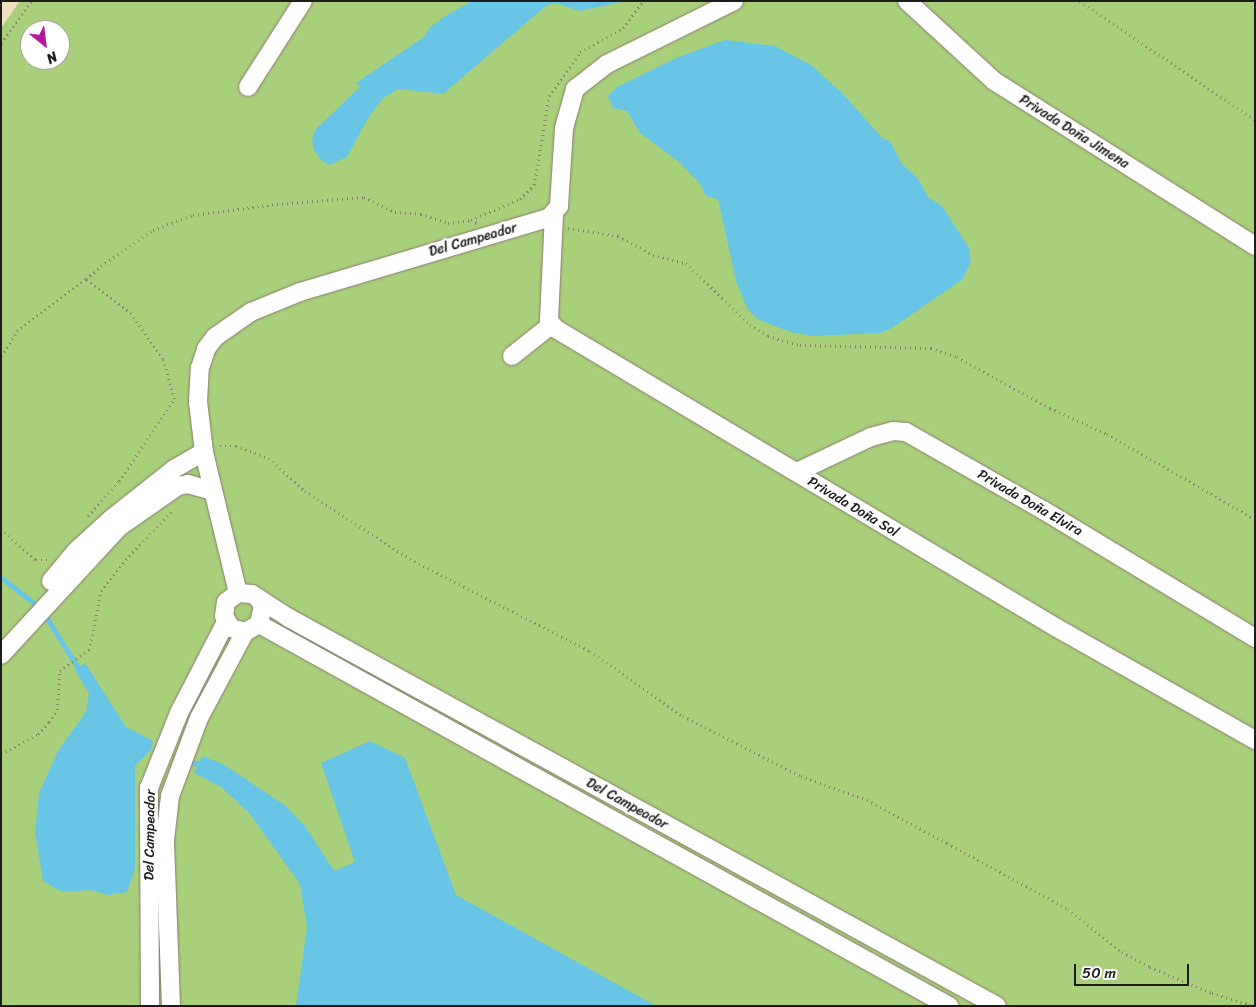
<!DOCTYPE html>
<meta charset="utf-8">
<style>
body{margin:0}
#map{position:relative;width:1256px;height:1007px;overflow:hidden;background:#f1debf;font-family:Sriracha,sans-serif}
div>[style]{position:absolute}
.green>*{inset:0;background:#a8cf7a}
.water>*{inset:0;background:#68c5e6}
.stream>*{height:4.5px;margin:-2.25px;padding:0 2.25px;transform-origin:2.25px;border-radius:2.25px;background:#68c5e6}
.path>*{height:2.5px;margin-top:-1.25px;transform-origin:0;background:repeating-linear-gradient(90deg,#867d6e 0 1px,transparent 0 5px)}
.roads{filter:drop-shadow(0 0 1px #867d6e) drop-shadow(0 0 1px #867d6e)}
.minor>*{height:18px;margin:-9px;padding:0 9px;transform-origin:9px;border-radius:9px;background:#fff}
span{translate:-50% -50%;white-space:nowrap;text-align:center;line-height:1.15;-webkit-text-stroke:5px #fff;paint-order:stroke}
.street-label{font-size:14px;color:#1c1c1c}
.frame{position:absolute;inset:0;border:2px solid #1c1c1c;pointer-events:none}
.north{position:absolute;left:20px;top:20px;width:50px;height:50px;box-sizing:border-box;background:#fff;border:1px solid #a4a4a4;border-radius:50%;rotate:151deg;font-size:14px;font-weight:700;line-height:20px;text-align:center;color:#1c1c1c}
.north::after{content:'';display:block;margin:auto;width:18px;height:22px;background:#b5179e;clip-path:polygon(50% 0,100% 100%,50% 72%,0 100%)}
.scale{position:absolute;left:1074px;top:964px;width:115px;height:22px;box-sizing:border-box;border:2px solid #1c1c1c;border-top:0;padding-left:6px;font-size:15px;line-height:18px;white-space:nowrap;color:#1c1c1c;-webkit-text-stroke:4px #fff;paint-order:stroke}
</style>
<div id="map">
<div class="green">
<div style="clip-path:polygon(evenodd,20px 1px,1255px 1px,1255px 1006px,1px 1006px,1px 28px,20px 1px,30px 30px,60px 30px,60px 60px,30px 60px,30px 30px)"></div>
</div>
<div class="water">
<div style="clip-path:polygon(472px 1px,625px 1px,580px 11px,555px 3px,546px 6px,443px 94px,399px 89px,384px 97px,368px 118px,347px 157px,329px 165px,321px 160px,314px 150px,312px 140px,315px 130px,360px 87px,356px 83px,424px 37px,430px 27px,447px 15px)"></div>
<div style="clip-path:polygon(725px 40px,775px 46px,811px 65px,844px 95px,883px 139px,890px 141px,901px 163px,918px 179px,929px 198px,942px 206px,969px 248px,971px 261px,963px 279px,892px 328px,880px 333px,813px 336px,791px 332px,757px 319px,747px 308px,736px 281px,718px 199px,706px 196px,700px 184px,679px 162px,640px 133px,627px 111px,613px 108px,608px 96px,617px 87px,676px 58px)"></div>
<div style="clip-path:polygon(85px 663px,126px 727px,153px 741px,151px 750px,135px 766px,135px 869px,127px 892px,108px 895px,91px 890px,62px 892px,43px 881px,35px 832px,39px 793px,58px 751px,86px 712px,89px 693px,75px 670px)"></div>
<div style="clip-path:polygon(370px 741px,405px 758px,456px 895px,656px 1006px,296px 1006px,307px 927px,300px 884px,249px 813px,221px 787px,194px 773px,202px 756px,223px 764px,286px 806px,305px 826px,334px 871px,355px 862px,321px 763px)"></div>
</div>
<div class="stream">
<div style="left:1px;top:577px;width:48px;rotate:38.3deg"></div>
<div style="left:44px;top:613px;width:70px;rotate:57.9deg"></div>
<div style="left:188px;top:761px;width:16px;rotate:18deg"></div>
</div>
<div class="path">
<div style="left:1080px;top:1px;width:212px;rotate:34.2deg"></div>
<div style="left:1px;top:43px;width:52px;rotate:-54.5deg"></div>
<div style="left:471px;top:220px;width:53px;rotate:-23.2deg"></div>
<div style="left:520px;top:199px;width:20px;rotate:-45deg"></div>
<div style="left:534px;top:185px;width:90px;rotate:-80.4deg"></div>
<div style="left:549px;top:96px;width:54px;rotate:-54.8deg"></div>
<div style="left:580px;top:52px;width:49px;rotate:-29.2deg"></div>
<div style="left:623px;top:28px;width:34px;rotate:-53deg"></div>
<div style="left:568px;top:228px;width:51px;rotate:9.1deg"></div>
<div style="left:618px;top:236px;width:40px;rotate:28deg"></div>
<div style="left:653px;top:255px;width:34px;rotate:14deg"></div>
<div style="left:686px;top:263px;width:89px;rotate:44.1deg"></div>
<div style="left:750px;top:325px;width:21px;rotate:31deg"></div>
<div style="left:768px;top:336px;width:33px;rotate:16deg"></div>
<div style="left:800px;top:345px;width:131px;rotate:1.3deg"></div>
<div style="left:931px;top:348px;width:28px;rotate:19deg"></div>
<div style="left:957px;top:357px;width:106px;rotate:28.7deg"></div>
<div style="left:1050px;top:408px;width:63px;rotate:24.5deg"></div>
<div style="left:1107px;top:434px;width:171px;rotate:29.9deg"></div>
<div style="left:1px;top:356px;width:30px;rotate:-57deg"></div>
<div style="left:17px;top:331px;width:86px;rotate:-37deg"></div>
<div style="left:220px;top:446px;width:16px"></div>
<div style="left:236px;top:446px;width:35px;rotate:20deg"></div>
<div style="left:269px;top:458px;width:49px;rotate:42.5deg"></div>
<div style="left:305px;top:491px;width:125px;rotate:32.9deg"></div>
<div style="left:410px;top:559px;width:202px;rotate:27.1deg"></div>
<div style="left:590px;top:651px;width:113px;rotate:35deg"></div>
<div style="left:683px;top:716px;width:132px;rotate:27deg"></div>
<div style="left:801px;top:776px;width:70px;rotate:20deg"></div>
<div style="left:867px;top:800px;width:91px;rotate:28.3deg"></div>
<div style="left:947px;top:843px;width:138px;rotate:28.6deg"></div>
<div style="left:1068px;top:909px;width:69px;rotate:38.5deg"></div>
<div style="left:1122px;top:952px;width:32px;rotate:28deg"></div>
<div style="left:1150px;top:967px;width:67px;rotate:22.8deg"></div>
<div style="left:1212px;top:993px;width:43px;rotate:17.6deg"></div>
<div style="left:88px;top:516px;width:47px;rotate:-48.5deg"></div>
<div style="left:119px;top:481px;width:99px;rotate:-56.1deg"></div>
<div style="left:174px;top:399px;width:41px;rotate:-105.4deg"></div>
<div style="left:163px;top:359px;width:55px;rotate:-125.4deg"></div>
<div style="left:131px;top:314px;width:57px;rotate:-142.1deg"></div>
<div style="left:86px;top:279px;width:20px;rotate:-41deg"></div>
<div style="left:101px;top:266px;width:63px;rotate:-34.7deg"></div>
<div style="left:153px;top:230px;width:43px;rotate:-20.6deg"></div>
<div style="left:193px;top:215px;width:85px;rotate:-7.5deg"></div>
<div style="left:277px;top:204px;width:87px;rotate:-4.6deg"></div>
<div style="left:364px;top:197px;width:34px;rotate:26deg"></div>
<div style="left:395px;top:212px;width:26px;rotate:4deg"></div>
<div style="left:421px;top:214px;width:28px;rotate:18deg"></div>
<div style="left:448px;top:223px;width:23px;rotate:-7deg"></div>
<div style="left:471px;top:220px;width:7px;rotate:27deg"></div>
<div style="left:1px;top:529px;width:47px;rotate:41.5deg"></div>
<div style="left:36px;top:560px;width:11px"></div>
<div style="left:1px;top:754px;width:42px;rotate:-28.4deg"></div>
<div style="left:38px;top:734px;width:16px;rotate:-47deg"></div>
<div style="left:49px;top:722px;width:14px;rotate:-56deg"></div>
<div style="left:57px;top:710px;width:39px;rotate:-86deg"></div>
<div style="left:60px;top:671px;width:36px;rotate:-36deg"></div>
<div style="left:89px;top:650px;width:60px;rotate:-78.5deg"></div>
<div style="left:101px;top:591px;width:45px;rotate:-51.3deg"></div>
<div style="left:129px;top:556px;width:61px;rotate:-46.3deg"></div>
</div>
<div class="roads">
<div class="minor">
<div style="left:907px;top:1px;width:118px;rotate:42.6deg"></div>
<div style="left:994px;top:81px;width:309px;rotate:32.3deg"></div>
<div style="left:248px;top:87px;width:102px;rotate:-57.4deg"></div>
<div style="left:554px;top:214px;width:107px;rotate:92.7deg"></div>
<div style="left:549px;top:321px;width:11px;rotate:49deg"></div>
<div style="left:556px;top:329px;width:583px;rotate:30.83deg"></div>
<div style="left:1057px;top:628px;width:227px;rotate:29.5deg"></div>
<div style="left:512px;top:356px;width:50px;rotate:-38.5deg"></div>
<div style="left:797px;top:472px;width:82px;rotate:-25.3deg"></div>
<div style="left:871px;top:437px;width:23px;rotate:-15deg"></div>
<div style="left:893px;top:431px;width:13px;rotate:4deg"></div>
<div style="left:906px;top:432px;width:158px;rotate:29.7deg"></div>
<div style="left:1043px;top:510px;width:248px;rotate:31.1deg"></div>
<div style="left:51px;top:581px;width:39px;rotate:-50deg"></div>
<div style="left:76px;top:551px;width:47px;rotate:-42.4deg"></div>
<div style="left:111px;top:519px;width:80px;rotate:-38.4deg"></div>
<div style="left:174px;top:469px;width:34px;rotate:-30deg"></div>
<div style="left:238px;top:593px;width:145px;rotate:-103.6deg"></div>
<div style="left:204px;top:452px;width:50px;rotate:-96.8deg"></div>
<div style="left:198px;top:402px;width:34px;rotate:-87deg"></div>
<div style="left:200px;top:368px;width:20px;rotate:-72deg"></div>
<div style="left:206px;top:349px;width:15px;rotate:-53deg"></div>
<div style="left:215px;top:337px;width:44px;rotate:-34.8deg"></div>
<div style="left:251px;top:312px;width:53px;rotate:-22.2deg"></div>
<div style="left:300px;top:292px;width:260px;rotate:-16.6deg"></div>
<div style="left:549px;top:218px;width:16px;rotate:-50deg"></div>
<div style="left:559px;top:206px;width:78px;rotate:-86.3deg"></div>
<div style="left:564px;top:128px;width:41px;rotate:-74.2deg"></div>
<div style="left:575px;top:89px;width:41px;rotate:-38deg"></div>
<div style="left:607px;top:64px;width:142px;rotate:-26.4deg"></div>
<div style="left:258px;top:598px;width:9px;rotate:58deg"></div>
<div style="left:263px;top:606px;width:18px;rotate:103deg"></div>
<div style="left:259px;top:624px;width:16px;rotate:150deg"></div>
<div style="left:245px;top:632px;width:15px;rotate:-164deg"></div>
<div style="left:231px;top:628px;width:14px;rotate:-120deg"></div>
<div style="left:224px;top:616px;width:14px;rotate:-82deg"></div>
<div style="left:226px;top:602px;width:15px;rotate:-37deg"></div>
<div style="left:238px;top:593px;width:14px;rotate:4deg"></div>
<div style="left:252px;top:594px;width:44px;rotate:33deg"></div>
<div style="left:289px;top:618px;width:807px;rotate:28.72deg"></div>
<div style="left:259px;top:624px;width:789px;rotate:28.97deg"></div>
<div style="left:1px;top:655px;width:174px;rotate:-47.3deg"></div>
<div style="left:119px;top:527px;width:72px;rotate:-34.8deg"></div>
<div style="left:178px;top:486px;width:10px;rotate:-11deg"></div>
<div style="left:188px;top:484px;width:26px;rotate:16deg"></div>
<div style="left:150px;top:1006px;width:218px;rotate:-90.3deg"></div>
<div style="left:149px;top:788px;width:81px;rotate:-68.2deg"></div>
<div style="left:179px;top:713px;width:102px;rotate:-62.7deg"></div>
<div style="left:171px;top:1006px;width:166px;rotate:-92.1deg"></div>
<div style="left:165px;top:840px;width:44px;rotate:-83.5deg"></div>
<div style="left:170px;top:796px;width:83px;rotate:-69.6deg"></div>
<div style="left:199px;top:718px;width:98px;rotate:-61.9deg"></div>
</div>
</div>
<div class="street-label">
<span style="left:1074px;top:132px;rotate:32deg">Privada Doña Jimena</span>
<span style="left:473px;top:240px;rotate:-16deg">Del Campeador</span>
<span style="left:1030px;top:503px;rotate:30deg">Privada Doña Elvira</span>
<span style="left:853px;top:507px;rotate:31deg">Privada Doña Sol</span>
<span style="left:627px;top:804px;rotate:29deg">Del Campeador</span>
<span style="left:150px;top:835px;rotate:-89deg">Del Campeador</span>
</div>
<div class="frame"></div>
<div class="north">N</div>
<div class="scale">50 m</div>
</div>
